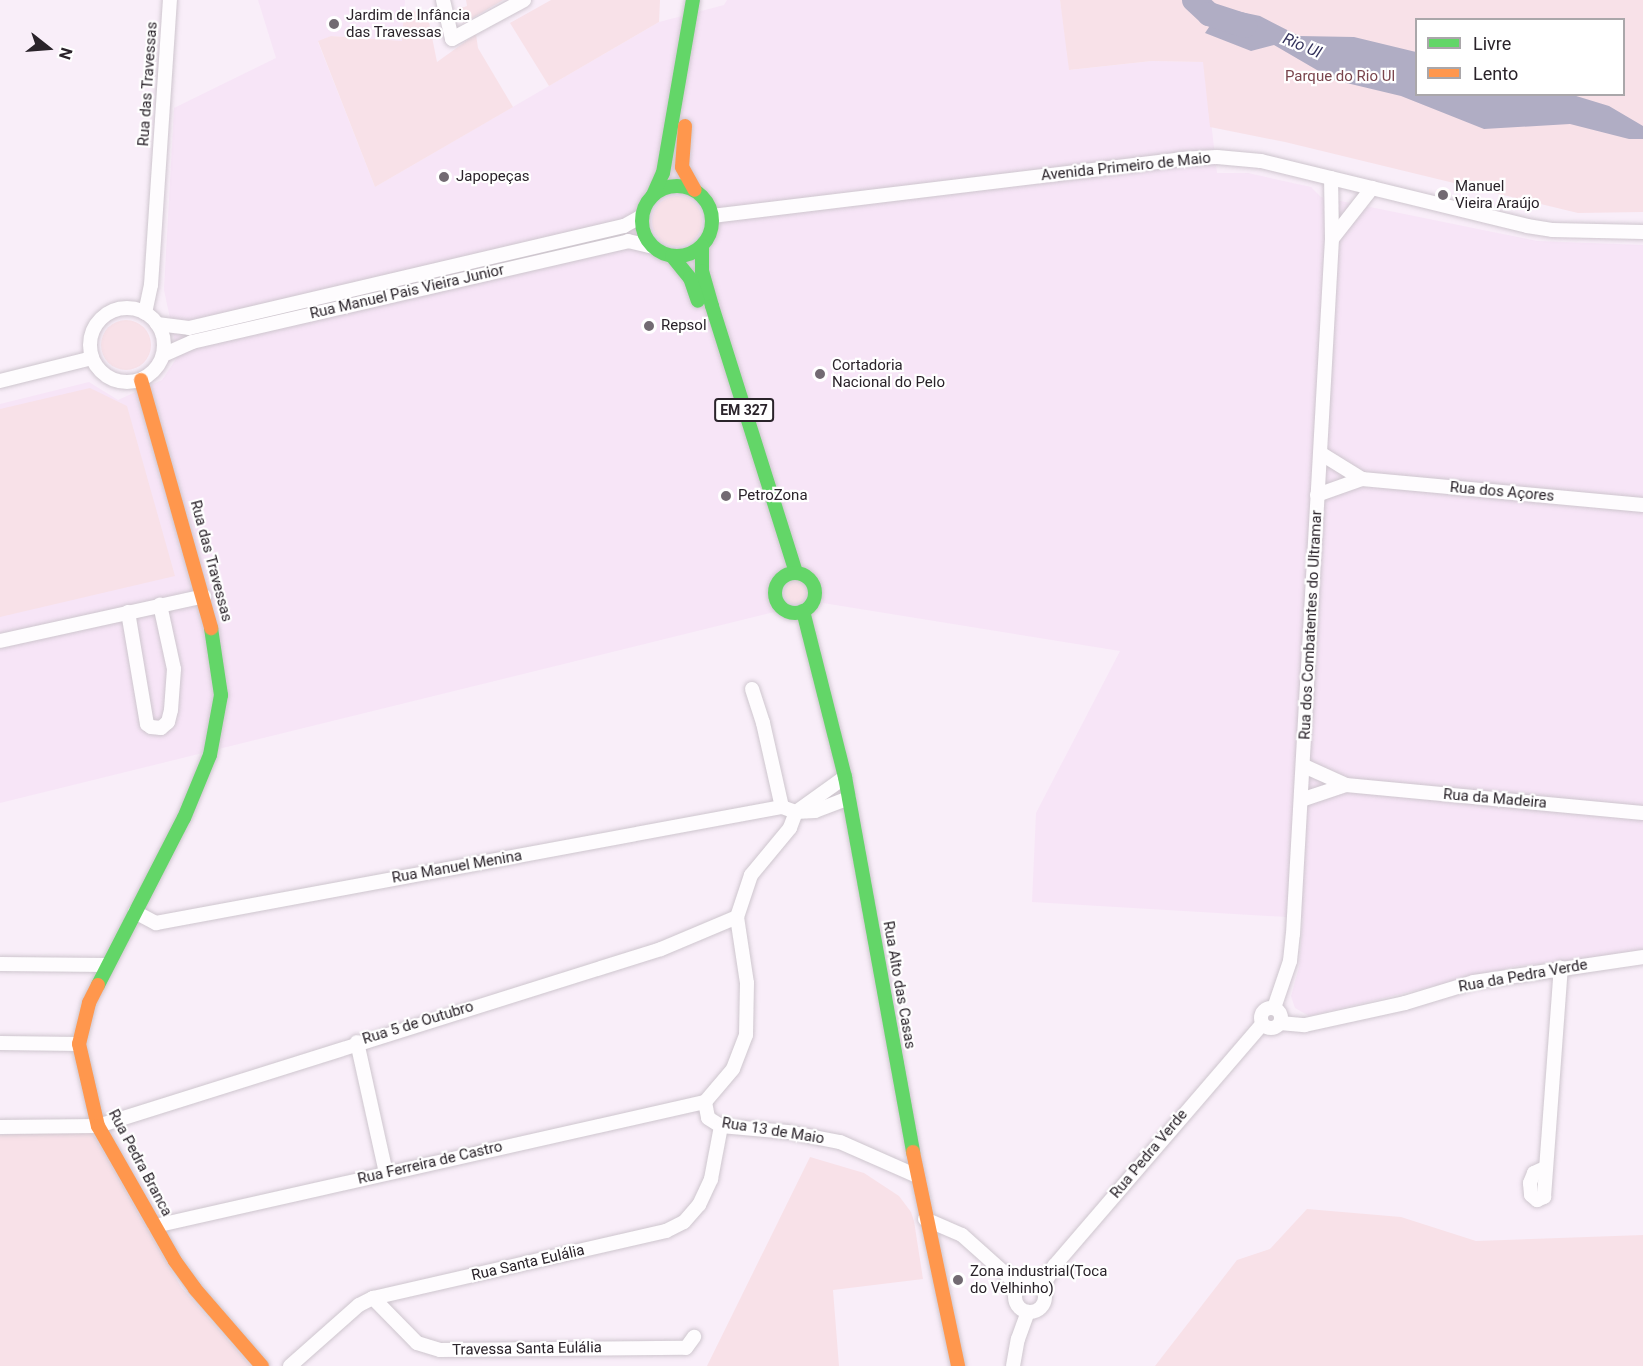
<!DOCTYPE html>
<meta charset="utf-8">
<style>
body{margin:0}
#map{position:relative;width:1643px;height:1366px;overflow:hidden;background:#f9eef9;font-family:Roboto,sans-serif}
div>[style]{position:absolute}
.built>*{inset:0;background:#f7e5f7}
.green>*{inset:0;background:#f8e1e8}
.round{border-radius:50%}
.water>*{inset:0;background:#b0adc4}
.river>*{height:24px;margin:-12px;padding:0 12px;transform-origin:12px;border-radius:12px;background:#b0adc4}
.roads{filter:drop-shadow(0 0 2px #cec6ce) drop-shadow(0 0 2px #cec6ce)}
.street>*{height:14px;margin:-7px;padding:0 7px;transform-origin:7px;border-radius:7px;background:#fefcfe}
.street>.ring{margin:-7px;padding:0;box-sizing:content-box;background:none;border:14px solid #fefcfe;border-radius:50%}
.fast>*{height:14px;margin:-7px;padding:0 7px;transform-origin:7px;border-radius:7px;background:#63d668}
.fast>.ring{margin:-7px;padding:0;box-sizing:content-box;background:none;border:14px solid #63d668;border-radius:50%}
.slow>*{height:14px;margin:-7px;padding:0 7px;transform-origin:7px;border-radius:7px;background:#ff974d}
.dots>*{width:16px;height:16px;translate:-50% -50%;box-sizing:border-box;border:3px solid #fff;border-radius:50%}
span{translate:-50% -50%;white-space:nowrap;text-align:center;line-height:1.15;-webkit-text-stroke:4.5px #fff;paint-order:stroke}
.shield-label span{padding:2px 4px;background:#fff;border:2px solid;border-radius:4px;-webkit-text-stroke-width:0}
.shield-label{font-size:14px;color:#2a232a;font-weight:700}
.poi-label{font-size:15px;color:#2a232a}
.left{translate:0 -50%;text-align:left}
.park-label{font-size:15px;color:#7a454d}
.street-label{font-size:15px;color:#2a232a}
.water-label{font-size:16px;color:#33315b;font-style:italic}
.legend{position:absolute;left:1415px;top:18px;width:210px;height:78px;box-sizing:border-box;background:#fff;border:2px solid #aaa7aa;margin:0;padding:8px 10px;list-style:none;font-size:18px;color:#2a232a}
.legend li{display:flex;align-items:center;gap:12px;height:30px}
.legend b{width:30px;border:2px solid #aaa7aa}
.north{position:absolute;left:18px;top:18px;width:60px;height:60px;-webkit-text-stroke:4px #fff;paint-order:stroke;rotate:107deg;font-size:16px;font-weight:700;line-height:24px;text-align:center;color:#2a232a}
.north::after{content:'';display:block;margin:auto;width:21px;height:27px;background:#2a232a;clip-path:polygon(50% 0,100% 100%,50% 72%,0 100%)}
</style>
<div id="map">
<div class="built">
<div style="clip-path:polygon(258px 0,405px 0,402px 41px,331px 36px,318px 42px,375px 187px,659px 22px,724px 5px,727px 0,1060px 0,1070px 70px,1152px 61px,1204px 62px,1217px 173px,1248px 173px,1311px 187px,1321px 197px,1537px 241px,1643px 245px,1643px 952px,1517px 966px,1309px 1016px,1295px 1008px,1291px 996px,1299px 967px,1303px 918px,1032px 902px,1036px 813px,1120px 651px,823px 603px,823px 600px,0 803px,0 404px,89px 382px,118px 400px,162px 380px,178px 356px,164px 290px,174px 108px,276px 58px)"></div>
</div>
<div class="green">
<div style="clip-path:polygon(466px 0,503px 0,464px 23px,458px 9px,467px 6px)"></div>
<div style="clip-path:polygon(551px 0,660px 0,659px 22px,549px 86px,510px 23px)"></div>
<div style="clip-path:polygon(evenodd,1060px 0,1643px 0,1643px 212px,1578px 213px,1285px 142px,1210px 127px,1203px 62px,1152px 61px,1069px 70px,1060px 0,1416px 20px,1624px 20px,1624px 94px,1416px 94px,1416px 20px)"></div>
<div style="clip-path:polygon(404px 11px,427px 12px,437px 62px,476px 34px,478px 48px,513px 107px,375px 187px,318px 41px,331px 36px,402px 41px)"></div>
<div class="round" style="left:652px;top:196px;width:50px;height:50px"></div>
<div class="round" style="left:101px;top:320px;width:50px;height:50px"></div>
<div style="clip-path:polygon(90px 388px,127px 406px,175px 576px,0 617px,0 409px)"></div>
<div class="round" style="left:784px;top:580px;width:24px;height:24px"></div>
<div style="clip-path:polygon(80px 1131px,90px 1132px,96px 1138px,181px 1287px,251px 1366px,0 1366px,0 1135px)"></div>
<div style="clip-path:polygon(810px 1157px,864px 1173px,899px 1196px,911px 1212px,914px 1221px,923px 1279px,833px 1290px,839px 1366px,707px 1366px)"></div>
<div style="clip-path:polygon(1307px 1209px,1401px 1217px,1476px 1241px,1643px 1235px,1643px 1366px,1155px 1366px,1237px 1260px,1270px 1249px)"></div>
</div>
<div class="water">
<div style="clip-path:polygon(1222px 8px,1260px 16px,1299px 36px,1354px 37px,1416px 52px,1416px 94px,1573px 95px,1609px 106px,1643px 126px,1643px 139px,1629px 139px,1570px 124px,1484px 129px,1401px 96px,1334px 80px,1274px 45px,1251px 51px,1205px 33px)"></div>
</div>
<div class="river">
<div style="left:1194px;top:0;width:21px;rotate:43deg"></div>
<div style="left:1209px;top:14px;width:38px;rotate:18deg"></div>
</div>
<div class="roads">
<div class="street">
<div style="left:443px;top:0;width:40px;rotate:77deg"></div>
<div style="left:452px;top:39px;width:82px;rotate:-28.4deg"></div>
<div style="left:712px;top:216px;width:471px;rotate:-6.9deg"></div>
<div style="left:1180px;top:159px;width:37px;rotate:-3deg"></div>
<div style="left:1217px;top:157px;width:44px;rotate:5.2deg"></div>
<div style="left:1261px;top:161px;width:274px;rotate:13.7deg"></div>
<div style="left:1527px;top:226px;width:25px;rotate:9deg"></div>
<div style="left:1552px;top:230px;width:91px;rotate:1.3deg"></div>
<div style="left:1332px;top:239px;width:65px;rotate:-51.9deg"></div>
<div class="ring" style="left:90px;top:308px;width:60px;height:60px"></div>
<div style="left:145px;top:313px;width:29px;rotate:-78deg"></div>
<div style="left:151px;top:285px;width:286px;rotate:-86.2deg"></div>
<div style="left:157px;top:324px;width:32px;rotate:7deg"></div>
<div style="left:189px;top:328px;width:447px;rotate:-13.2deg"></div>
<div style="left:624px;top:226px;width:21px;rotate:-29deg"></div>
<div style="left:163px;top:355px;width:32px;rotate:-24deg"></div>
<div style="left:192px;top:342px;width:448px;rotate:-13deg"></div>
<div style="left:628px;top:241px;width:26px;rotate:13deg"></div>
<div style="left:0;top:381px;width:95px;rotate:-14deg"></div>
<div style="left:1320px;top:453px;width:49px;rotate:31.8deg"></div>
<div style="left:1317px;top:495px;width:48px;rotate:-19.6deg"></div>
<div style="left:1362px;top:479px;width:282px;rotate:5.3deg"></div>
<div style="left:128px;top:612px;width:114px;rotate:80.4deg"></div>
<div style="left:147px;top:724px;width:5px;rotate:37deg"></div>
<div style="left:151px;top:727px;width:10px;rotate:6deg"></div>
<div style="left:161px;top:728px;width:9px;rotate:-41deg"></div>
<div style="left:168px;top:722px;width:12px;rotate:-76deg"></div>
<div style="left:171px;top:710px;width:41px;rotate:-85.8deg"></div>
<div style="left:174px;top:669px;width:66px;rotate:-102.3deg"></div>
<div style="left:0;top:641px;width:209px;rotate:-12.4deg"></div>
<div style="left:752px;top:689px;width:36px;rotate:72deg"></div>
<div style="left:763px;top:723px;width:86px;rotate:77.3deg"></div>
<div style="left:1304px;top:766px;width:46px;rotate:24.3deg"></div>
<div style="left:1346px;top:785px;width:298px;rotate:5.4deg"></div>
<div style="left:845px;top:777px;width:60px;rotate:144.5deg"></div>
<div style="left:796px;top:812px;width:17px;rotate:111deg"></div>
<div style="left:790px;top:828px;width:61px;rotate:129.7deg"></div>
<div style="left:751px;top:875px;width:44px;rotate:108.4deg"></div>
<div style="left:737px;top:917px;width:67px;rotate:81.4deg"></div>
<div style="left:747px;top:983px;width:52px;rotate:91.1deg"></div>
<div style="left:746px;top:1035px;width:36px;rotate:111deg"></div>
<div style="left:733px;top:1069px;width:43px;rotate:130.3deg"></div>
<div style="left:705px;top:1102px;width:16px;rotate:79deg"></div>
<div style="left:708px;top:1118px;width:15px;rotate:32deg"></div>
<div style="left:721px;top:1126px;width:67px;rotate:5.1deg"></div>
<div style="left:788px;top:1132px;width:53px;rotate:10.9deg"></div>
<div style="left:840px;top:1142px;width:84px;rotate:23.8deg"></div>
<div style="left:1301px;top:800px;width:47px;rotate:-18.4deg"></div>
<div style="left:135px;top:912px;width:24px;rotate:28deg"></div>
<div style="left:156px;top:923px;width:637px;rotate:-10.5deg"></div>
<div style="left:782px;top:807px;width:15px;rotate:20deg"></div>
<div style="left:796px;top:812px;width:19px;rotate:-3deg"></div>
<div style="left:815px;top:811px;width:36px;rotate:-21deg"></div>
<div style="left:0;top:964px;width:107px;rotate:0.5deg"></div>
<div class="ring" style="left:1261px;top:1008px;width:6px;height:6px"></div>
<div style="left:1274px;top:1008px;width:50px;rotate:-71.2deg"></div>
<div style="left:1290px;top:961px;width:27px;rotate:-84deg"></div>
<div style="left:1293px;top:934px;width:696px;rotate:-86.79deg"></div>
<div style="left:1332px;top:239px;width:61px;rotate:-90.9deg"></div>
<div style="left:1280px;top:1023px;width:25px;rotate:5deg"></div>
<div style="left:1305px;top:1025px;width:102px;rotate:-12.4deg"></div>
<div style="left:1405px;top:1003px;width:72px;rotate:-16.9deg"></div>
<div style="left:1474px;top:982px;width:171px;rotate:-8.4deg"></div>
<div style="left:357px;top:1042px;width:134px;rotate:77.5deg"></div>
<div style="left:0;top:1043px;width:79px;rotate:0.7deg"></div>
<div style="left:0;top:1127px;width:98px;rotate:-0.6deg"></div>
<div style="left:98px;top:1126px;width:590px;rotate:-17.45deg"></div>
<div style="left:661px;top:949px;width:82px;rotate:-22.8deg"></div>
<div style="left:1545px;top:1168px;width:12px;rotate:156deg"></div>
<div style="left:1534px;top:1173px;width:11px;rotate:112deg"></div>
<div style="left:1530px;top:1183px;width:12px;rotate:85deg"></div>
<div style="left:1531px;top:1195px;width:8px;rotate:40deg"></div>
<div style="left:1537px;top:1200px;width:8px;rotate:-23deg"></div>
<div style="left:1544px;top:1197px;width:230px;rotate:-85.8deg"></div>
<div style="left:925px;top:1219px;width:40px;rotate:23.4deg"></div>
<div style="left:962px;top:1235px;width:76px;rotate:41.8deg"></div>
<div style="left:155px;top:1226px;width:564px;rotate:-12.71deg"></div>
<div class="ring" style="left:1015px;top:1282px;width:16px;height:16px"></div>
<div style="left:1042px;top:1288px;width:26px;rotate:-61deg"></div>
<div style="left:1055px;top:1265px;width:318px;rotate:-49.3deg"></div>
<div style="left:373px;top:1298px;width:63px;rotate:45.6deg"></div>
<div style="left:417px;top:1343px;width:24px;rotate:17deg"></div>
<div style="left:440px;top:1350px;width:246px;rotate:-0.5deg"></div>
<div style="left:686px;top:1348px;width:14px;rotate:-54deg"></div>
<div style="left:290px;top:1366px;width:92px;rotate:-41.5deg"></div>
<div style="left:359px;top:1305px;width:16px;rotate:-27deg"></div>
<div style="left:373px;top:1298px;width:301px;rotate:-12.9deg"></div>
<div style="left:666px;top:1231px;width:20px;rotate:-27deg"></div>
<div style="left:684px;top:1222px;width:23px;rotate:-49deg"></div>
<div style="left:699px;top:1205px;width:29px;rotate:-65deg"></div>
<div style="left:711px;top:1179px;width:54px;rotate:-79.3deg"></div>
<div style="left:1013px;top:1366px;width:27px;rotate:-80deg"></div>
<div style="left:1018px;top:1339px;width:29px;rotate:-70deg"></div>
</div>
<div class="fast">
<div class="ring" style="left:642px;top:186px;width:56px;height:56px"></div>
<div style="left:653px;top:195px;width:24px;rotate:-66deg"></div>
<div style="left:663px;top:173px;width:176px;rotate:-80.2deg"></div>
<div style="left:702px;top:246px;width:25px;rotate:90deg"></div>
<div style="left:702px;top:271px;width:36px;rotate:74deg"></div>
<div style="left:712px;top:306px;width:280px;rotate:72.5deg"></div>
<div style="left:672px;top:256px;width:28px;rotate:51deg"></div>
<div style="left:690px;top:278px;width:24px;rotate:71deg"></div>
<div class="ring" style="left:775px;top:573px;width:26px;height:26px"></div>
<div style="left:803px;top:611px;width:171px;rotate:75.8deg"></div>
<div style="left:845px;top:777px;width:381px;rotate:79.7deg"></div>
<div style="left:98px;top:985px;width:188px;rotate:-62.8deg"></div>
<div style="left:184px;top:818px;width:68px;rotate:-67.6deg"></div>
<div style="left:210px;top:755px;width:61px;rotate:-79.6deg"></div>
<div style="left:221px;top:695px;width:68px;rotate:-98.5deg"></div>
</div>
<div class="slow">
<div style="left:685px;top:126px;width:41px;rotate:94.2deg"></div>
<div style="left:682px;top:167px;width:26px;rotate:61deg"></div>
<div style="left:141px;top:380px;width:258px;rotate:74.2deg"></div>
<div style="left:98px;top:985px;width:20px;rotate:117deg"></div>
<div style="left:89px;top:1003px;width:42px;rotate:103.7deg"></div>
<div style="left:79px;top:1044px;width:84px;rotate:77deg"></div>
<div style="left:98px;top:1126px;width:155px;rotate:60.3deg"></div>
<div style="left:175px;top:1261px;width:34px;rotate:54deg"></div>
<div style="left:195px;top:1289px;width:102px;rotate:49deg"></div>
<div style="left:913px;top:1152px;width:219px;rotate:78.1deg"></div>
</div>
</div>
<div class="dots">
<div style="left:334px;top:24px;background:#726a72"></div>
<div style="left:444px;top:177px;background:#726a72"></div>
<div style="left:1443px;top:195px;background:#726a72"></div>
<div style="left:649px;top:326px;background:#726a72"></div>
<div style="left:820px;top:374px;background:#726a72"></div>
<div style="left:726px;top:496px;background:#726a72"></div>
<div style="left:958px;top:1280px;background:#726a72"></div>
</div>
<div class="shield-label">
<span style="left:744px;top:410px">EM 327</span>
</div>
<div class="poi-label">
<span class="left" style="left:346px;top:24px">Jardim de Infância<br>das Travessas</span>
<span class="left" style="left:456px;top:177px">Japopeças</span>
<span class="left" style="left:1455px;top:195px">Manuel<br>Vieira Araújo</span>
<span class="left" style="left:661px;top:326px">Repsol</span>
<span class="left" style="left:832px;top:374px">Cortadoria<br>Nacional do Pelo</span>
<span class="left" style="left:738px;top:496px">PetroZona</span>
<span class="left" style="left:970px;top:1280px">Zona industrial(Toca<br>do Velhinho)</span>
</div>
<div class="park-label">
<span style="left:1340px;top:77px">Parque do Rio Ul</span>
</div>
<div class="street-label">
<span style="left:148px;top:84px;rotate:-86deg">Rua das Travessas</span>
<span style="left:1126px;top:167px;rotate:-6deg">Avenida Primeiro de Maio</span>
<span style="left:407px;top:292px;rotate:-13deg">Rua Manuel Pais Vieira Junior</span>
<span style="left:1502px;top:492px;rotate:5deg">Rua dos Açores</span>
<span style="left:211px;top:561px;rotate:75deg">Rua das Travessas</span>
<span style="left:1311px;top:625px;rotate:-87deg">Rua dos Combatentes do Ultramar</span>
<span style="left:1495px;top:799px;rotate:5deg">Rua da Madeira</span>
<span style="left:457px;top:867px;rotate:-10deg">Rua Manuel Menina</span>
<span style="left:1523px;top:976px;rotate:-10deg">Rua da Pedra Verde</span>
<span style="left:899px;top:985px;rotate:80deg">Rua Alto das Casas</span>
<span style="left:418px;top:1023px;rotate:-17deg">Rua 5 de Outubro</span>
<span style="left:773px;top:1131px;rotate:9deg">Rua 13 de Maio</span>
<span style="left:1149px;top:1154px;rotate:-50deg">Rua Pedra Verde</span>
<span style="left:140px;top:1163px;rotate:62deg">Rua Pedra Branca</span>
<span style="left:430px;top:1163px;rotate:-13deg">Rua Ferreira de Castro</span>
<span style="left:528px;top:1263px;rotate:-13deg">Rua Santa Eulália</span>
<span style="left:527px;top:1349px;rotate:-1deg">Travessa Santa Eulália</span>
</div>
<div class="water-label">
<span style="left:1302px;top:46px;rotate:23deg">Rio Ul</span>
</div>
<ul class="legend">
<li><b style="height:8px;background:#63d668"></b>Livre</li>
<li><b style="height:8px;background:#ff974d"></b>Lento</li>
</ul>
<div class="north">N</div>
</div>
